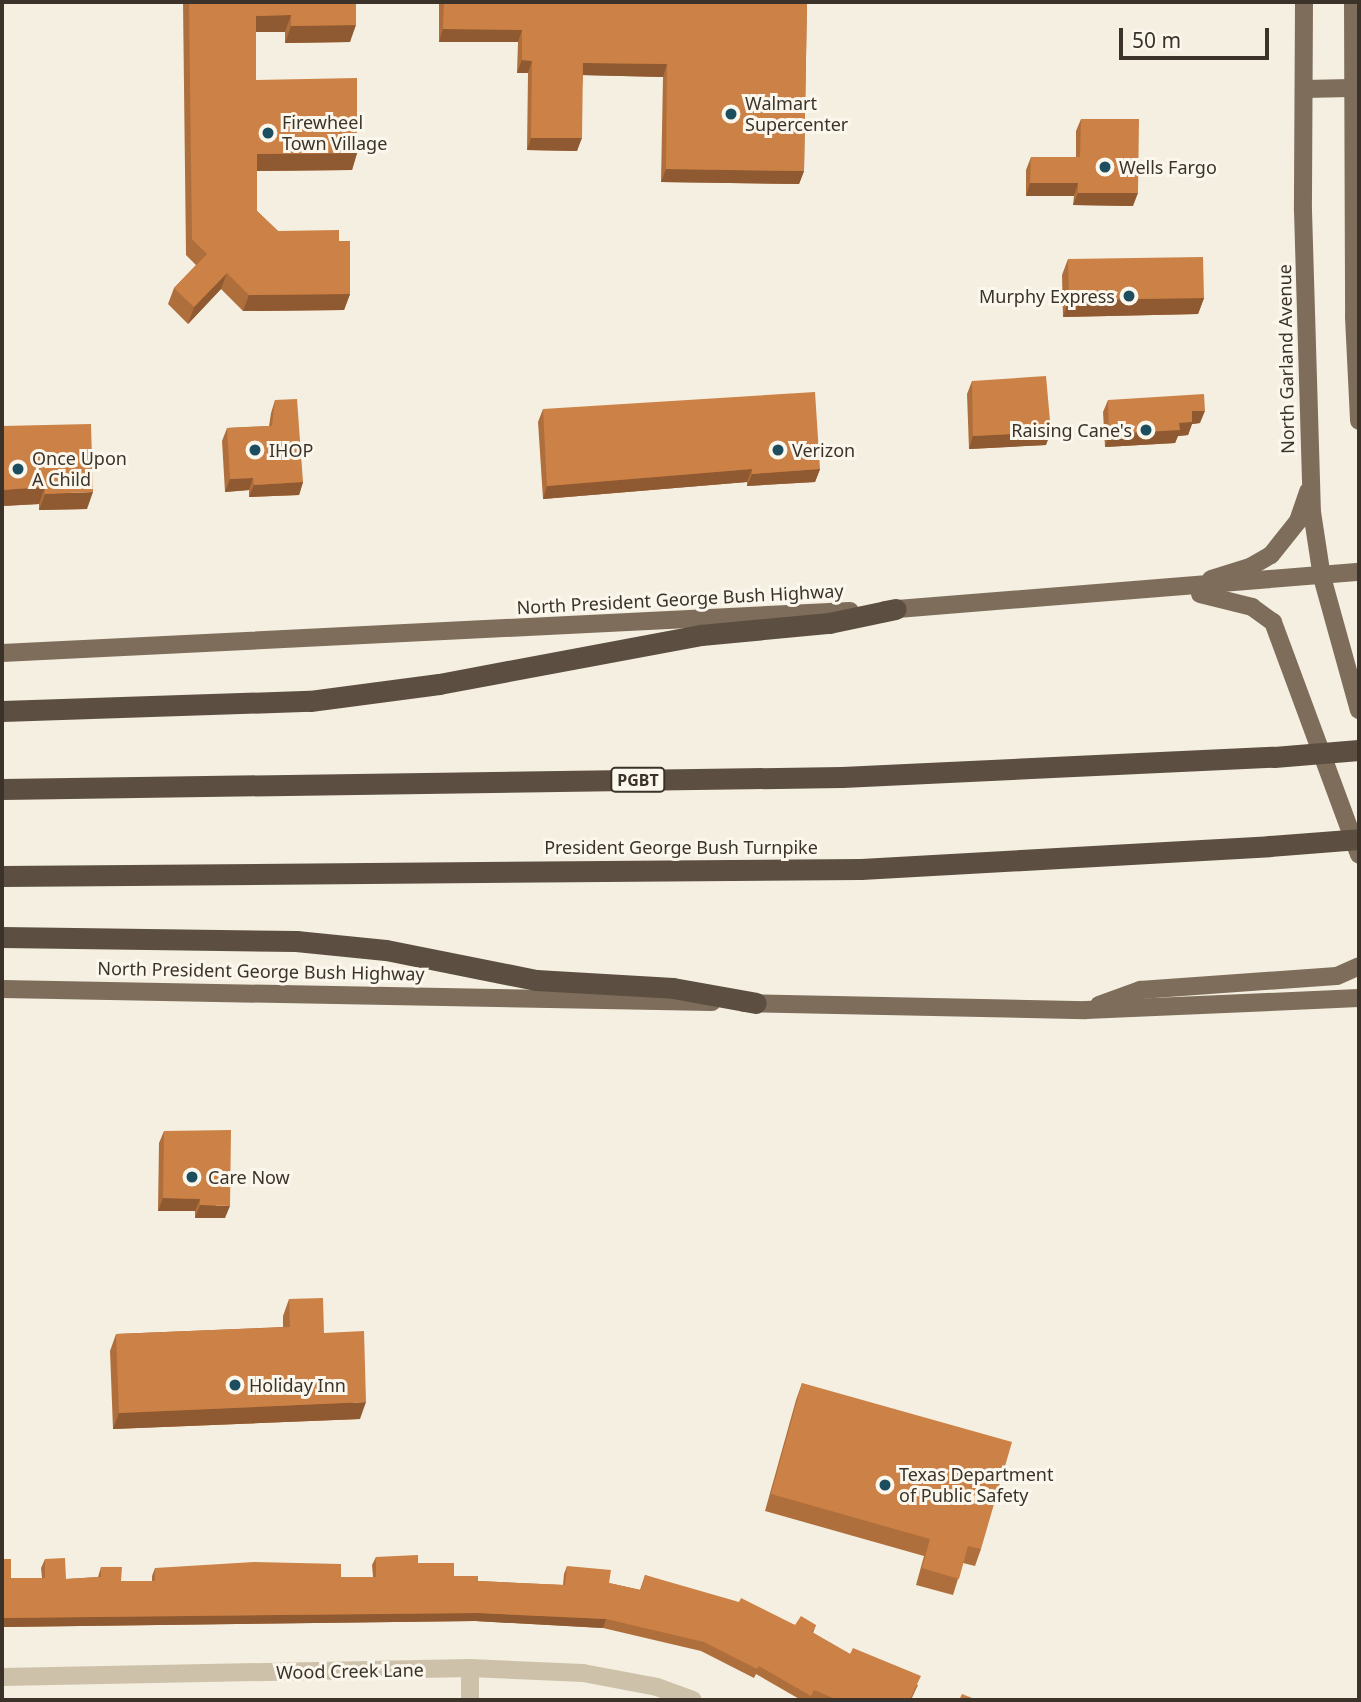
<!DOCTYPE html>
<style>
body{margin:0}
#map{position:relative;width:1361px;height:1702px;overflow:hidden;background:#f4efe0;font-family:"Noto Sans",sans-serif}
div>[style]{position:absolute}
.minor>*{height:18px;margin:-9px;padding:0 9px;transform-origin:9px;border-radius:9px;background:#cec1aa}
.major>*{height:18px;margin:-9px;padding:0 9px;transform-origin:9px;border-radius:9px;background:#7d6d5a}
.highway>*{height:21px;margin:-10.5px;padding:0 10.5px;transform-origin:10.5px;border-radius:10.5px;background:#5c4f41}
.highway-bridge>*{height:21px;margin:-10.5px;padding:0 10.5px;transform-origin:10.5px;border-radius:10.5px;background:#5c4f41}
.wall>*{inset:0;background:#af6f3c}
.shaded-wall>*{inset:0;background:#8f5a31}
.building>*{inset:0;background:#cc8146}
.dots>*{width:19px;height:19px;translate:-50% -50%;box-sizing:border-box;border:4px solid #fbf7ed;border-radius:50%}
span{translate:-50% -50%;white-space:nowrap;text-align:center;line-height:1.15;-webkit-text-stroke:6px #fbf7ed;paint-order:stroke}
.shield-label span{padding:2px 5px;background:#fbf7ed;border:2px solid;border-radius:5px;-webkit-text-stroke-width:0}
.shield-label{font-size:16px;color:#3b332a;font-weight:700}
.poi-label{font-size:18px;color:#3b332a}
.left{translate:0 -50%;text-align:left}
.right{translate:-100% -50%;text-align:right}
.street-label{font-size:18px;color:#3b332a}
.frame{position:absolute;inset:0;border:4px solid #3b332a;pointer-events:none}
.scale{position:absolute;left:1119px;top:28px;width:150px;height:32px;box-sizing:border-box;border:4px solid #3b332a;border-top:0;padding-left:9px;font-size:21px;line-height:24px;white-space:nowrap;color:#3b332a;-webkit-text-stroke:5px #fbf7ed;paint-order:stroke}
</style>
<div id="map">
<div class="minor">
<div style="left:2px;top:1677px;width:468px;rotate:-1.1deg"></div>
<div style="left:470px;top:1668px;width:113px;rotate:2.5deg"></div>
<div style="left:583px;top:1673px;width:75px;rotate:10.7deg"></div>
<div style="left:657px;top:1687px;width:38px;rotate:20deg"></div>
<div style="left:470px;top:1700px;width:32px;rotate:-90deg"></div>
</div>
<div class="major">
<div style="left:1304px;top:2px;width:209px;rotate:90.3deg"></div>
<div style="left:1303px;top:211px;width:301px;rotate:88.3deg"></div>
<div style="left:1312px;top:512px;width:66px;rotate:81.3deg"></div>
<div style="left:1322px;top:577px;width:138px;rotate:74.5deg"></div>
<div style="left:1353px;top:2px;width:315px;rotate:89.8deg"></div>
<div style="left:1354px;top:317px;width:104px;rotate:87.2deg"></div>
<div style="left:1305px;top:89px;width:46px;rotate:-1.2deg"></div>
<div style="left:1211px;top:579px;width:41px;rotate:-17.1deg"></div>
<div style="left:1250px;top:567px;width:24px;rotate:-30deg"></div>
<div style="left:1271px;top:555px;width:43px;rotate:-51.5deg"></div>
<div style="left:1298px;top:521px;width:31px;rotate:-71deg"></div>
<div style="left:1200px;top:594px;width:54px;rotate:14deg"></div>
<div style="left:1252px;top:607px;width:26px;rotate:36deg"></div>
<div style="left:1273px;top:622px;width:248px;rotate:69.7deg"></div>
<div style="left:885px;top:610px;width:476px;rotate:-4.6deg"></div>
<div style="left:2px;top:653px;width:849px;rotate:-2.84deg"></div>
<div style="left:2px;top:989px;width:710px;rotate:1.05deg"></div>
<div style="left:744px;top:1003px;width:342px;rotate:1.2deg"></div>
<div style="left:1086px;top:1010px;width:273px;rotate:-2.5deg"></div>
<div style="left:1099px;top:1005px;width:44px;rotate:-20.1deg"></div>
<div style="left:1140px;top:990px;width:197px;rotate:-4.1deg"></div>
<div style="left:1337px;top:976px;width:24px;rotate:-24deg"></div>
</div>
<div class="highway">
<div style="left:2px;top:711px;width:308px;rotate:-1.9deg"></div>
<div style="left:310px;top:701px;width:130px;rotate:-7.5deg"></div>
<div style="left:439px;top:684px;width:267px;rotate:-10.6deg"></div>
<div style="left:701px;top:635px;width:129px;rotate:-5.4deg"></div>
<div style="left:829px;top:623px;width:68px;rotate:-11.8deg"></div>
<div style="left:2px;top:789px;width:840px;rotate:-0.82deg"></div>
<div style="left:842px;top:777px;width:432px;rotate:-2.7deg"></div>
<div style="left:2px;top:876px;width:859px;rotate:-0.47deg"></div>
<div style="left:861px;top:869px;width:409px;rotate:-3.2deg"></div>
<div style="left:2px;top:937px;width:294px;rotate:0.8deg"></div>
<div style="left:296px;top:941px;width:90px;rotate:5.7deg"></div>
<div style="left:386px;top:950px;width:153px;rotate:11.3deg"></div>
<div style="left:536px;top:980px;width:137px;rotate:3.3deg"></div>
<div style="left:673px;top:988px;width:84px;rotate:10.2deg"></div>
</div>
<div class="highway-bridge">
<div style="left:1274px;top:757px;width:85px;rotate:-4.7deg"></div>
<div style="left:1269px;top:846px;width:90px;rotate:-4.4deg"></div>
</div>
<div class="wall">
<div style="clip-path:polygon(183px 2px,356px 2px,350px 42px,285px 43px,285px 32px,256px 32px,256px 80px,357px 153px,352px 170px,257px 171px,257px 211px,278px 231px,339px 241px,350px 294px,344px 310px,243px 311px,221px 289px,188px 324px,168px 304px,174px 288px,196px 265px,186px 255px)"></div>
<div style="clip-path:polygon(439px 2px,807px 2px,804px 171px,799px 184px,661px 182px,663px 77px,583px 75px,577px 151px,527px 150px,528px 73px,517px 73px,518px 42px,439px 42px)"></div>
<div style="clip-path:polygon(1081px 119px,1133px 206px,1073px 205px,1074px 196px,1026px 196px,1026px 170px,1031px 157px,1076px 157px,1076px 131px)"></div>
<div style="clip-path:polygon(1068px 259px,1204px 298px,1198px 314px,1063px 317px,1062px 275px)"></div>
<div style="clip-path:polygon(972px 381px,1046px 445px,969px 449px,967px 394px)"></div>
<div style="clip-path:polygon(275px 400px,303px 482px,299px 495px,249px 497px,249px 490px,225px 492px,222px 441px,227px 428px,269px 426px,271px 413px)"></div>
<div style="clip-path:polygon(1108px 400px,1200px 423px,1192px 424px,1188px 435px,1178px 436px,1175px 443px,1105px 447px,1103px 412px)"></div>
<div style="clip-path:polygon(543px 409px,820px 469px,815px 482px,747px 486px,747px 482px,543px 499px,538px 422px)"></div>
<div style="clip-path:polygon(2px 426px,87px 509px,39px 510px,39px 504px,2px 506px)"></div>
<div style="clip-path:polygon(164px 1131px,225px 1218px,195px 1218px,195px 1211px,158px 1211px,159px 1143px)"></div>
<div style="clip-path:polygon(289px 1299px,324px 1333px,360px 1419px,113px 1429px,110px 1351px,116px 1334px,283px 1327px,283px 1316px)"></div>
<div style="clip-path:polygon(802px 1383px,981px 1549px,975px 1566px,963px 1563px,953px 1595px,916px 1585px,924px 1556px,765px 1511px,796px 1400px)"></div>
<div style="clip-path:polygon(376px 1557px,418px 1563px,454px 1576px,478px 1581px,563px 1585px,564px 1574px,567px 1566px,609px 1583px,640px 1590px,645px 1575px,795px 1625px,816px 1625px,813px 1633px,850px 1654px,918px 1685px,911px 1700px,912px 1700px,815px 1700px,811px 1698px,810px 1700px,801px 1700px,756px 1674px,754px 1678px,701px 1651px,603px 1628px,475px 1621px,2px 1627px,2px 1559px,11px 1578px,42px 1578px,41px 1568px,45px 1559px,66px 1579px,98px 1577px,101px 1567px,121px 1581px,152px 1581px,152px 1576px,155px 1568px,341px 1577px,373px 1577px,372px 1565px)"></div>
</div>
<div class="shaded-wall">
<div style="clip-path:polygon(291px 15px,285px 32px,250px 32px,256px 16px)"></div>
<div style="clip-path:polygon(356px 25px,350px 42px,285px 43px,291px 26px)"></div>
<div style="clip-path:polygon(443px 29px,522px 30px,518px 42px,439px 42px)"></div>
<div style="clip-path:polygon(522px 60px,532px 61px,528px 73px,517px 73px)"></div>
<div style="clip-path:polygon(583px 63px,667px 64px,663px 77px,579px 75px)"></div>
<div style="clip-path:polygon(531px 138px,582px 138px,577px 151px,527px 150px)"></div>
<div style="clip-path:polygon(357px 153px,352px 170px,251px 171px,257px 154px)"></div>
<div style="clip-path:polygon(666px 169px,804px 171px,799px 184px,661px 182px)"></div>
<div style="clip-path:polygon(1030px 183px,1078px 183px,1074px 196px,1026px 196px)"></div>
<div style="clip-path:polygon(1078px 193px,1138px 193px,1133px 206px,1073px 205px)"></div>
<div style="clip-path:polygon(227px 273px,221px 289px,188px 324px,194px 307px)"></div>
<div style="clip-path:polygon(350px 294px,344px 310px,243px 311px,249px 295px)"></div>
<div style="clip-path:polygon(1204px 298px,1198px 314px,1063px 317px,1069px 300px)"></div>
<div style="clip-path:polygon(1192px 411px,1205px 411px,1200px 423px,1192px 424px,1188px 435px,1178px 436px,1175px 443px,1105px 447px,1109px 434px,1179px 423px)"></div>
<div style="clip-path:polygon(1051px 432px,1046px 445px,969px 449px,973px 436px)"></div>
<div style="clip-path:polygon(752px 469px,747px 482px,543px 499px,547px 486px)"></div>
<div style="clip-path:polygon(820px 469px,815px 482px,747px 486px,752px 474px)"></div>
<div style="clip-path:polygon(253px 478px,249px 490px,225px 492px,230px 479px)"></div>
<div style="clip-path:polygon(303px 482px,299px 495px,249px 497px,254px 485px)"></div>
<div style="clip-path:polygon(45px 487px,39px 504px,2px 506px,2px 490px)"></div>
<div style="clip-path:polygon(93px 492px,87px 509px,39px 510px,45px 494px)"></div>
<div style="clip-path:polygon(163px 1198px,200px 1199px,195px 1211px,158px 1211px)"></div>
<div style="clip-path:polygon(200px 1205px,230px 1206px,225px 1218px,195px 1218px)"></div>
<div style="clip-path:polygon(366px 1402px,360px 1419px,113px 1429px,119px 1413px)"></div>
<div style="clip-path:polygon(478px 1613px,606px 1619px,603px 1628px,475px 1621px,2px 1627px,2px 1618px)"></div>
</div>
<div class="building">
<div style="clip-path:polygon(189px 2px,356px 2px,356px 25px,291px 26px,291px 15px,256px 16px,256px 80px,357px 78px,357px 153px,257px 154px,257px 211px,278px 231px,339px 230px,339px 241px,350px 241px,350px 294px,249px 295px,227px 273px,194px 307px,174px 288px,207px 254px,192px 239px)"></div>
<div style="clip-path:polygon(444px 2px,807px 2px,804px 171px,666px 169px,667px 64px,583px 63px,582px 138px,531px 138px,532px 61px,522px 60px,522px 30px,443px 29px)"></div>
<div style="clip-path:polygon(1081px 119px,1139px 119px,1138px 193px,1078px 193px,1078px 183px,1030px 183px,1031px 157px,1080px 157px)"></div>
<div style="clip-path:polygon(1203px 257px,1204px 298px,1069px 300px,1068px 259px)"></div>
<div style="clip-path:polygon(1046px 376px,1051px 432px,973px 436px,972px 381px)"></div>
<div style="clip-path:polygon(815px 392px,820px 469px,752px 474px,752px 469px,547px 486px,543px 409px)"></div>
<div style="clip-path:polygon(1204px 394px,1205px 411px,1192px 411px,1192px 422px,1179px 423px,1180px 430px,1109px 434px,1108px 400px)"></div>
<div style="clip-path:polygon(297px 399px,303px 482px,254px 485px,253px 478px,230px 479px,227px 428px,272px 426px,275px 400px)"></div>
<div style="clip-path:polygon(91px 424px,93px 492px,45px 494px,45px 487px,2px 490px,2px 426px)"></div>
<div style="clip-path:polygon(2px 1115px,4px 1115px,2px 1187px)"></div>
<div style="clip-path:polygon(231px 1130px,230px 1206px,200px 1205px,200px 1199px,163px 1198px,164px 1131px)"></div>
<div style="clip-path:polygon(323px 1298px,324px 1333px,364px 1331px,366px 1402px,119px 1413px,116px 1334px,290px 1327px,289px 1299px)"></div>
<div style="clip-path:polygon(802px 1383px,1012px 1442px,981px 1549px,968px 1546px,959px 1579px,922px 1568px,930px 1539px,771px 1494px)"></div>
<div style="clip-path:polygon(418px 1555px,418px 1563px,454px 1563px,454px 1576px,478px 1576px,478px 1581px,565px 1585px,567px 1566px,611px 1570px,609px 1583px,641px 1590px,645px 1575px,739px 1602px,741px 1598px,795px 1625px,801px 1616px,816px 1625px,812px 1632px,850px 1654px,853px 1648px,921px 1676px,910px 1699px,912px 1700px,838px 1700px,814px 1690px,811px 1696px,759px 1666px,757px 1669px,704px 1642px,606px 1619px,478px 1613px,2px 1618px,2px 1559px,11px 1559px,11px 1578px,45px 1578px,45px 1559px,65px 1558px,66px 1579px,101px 1577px,101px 1567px,122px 1567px,121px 1581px,155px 1581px,155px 1568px,254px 1562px,341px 1564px,341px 1577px,376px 1577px,376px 1557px)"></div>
<div style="clip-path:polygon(962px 1694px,977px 1700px,959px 1700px)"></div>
<div style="clip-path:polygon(324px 1698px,394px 1700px,55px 1700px)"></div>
<div style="clip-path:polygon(517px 1698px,582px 1698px,593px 1700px,517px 1700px)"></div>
</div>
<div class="dots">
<div style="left:731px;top:114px;background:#1d4e5f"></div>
<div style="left:268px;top:133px;background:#1d4e5f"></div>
<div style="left:1105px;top:167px;background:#1d4e5f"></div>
<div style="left:1129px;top:296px;background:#1d4e5f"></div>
<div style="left:1146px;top:430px;background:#1d4e5f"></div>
<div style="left:255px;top:450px;background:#1d4e5f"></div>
<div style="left:778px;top:450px;background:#1d4e5f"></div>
<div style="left:18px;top:469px;background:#1d4e5f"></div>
<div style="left:192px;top:1177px;background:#1d4e5f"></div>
<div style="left:235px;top:1385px;background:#1d4e5f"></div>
<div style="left:885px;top:1485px;background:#1d4e5f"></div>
</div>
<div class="shield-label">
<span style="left:638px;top:780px">PGBT</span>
</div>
<div class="poi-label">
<span class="left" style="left:745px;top:114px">Walmart<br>Supercenter</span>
<span class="left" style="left:282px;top:133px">Firewheel<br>Town Village</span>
<span class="left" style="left:1119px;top:167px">Wells Fargo</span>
<span class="right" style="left:1115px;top:296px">Murphy Express</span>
<span class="right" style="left:1132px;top:430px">Raising Cane's</span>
<span class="left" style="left:269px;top:450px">IHOP</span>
<span class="left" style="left:792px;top:450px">Verizon</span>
<span class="left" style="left:32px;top:469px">Once Upon<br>A Child</span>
<span class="left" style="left:208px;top:1177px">Care Now</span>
<span class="left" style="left:249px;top:1385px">Holiday Inn</span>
<span class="left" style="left:899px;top:1485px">Texas Department<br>of Public Safety</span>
</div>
<div class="street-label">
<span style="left:1286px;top:359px;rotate:-91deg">North Garland Avenue</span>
<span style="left:680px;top:599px;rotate:-3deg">North President George Bush Highway</span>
<span style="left:681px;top:847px">President George Bush Turnpike</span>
<span style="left:261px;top:971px;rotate:1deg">North President George Bush Highway</span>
<span style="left:350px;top:1671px;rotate:-1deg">Wood Creek Lane</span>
</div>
<div class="frame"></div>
<div class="scale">50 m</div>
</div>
